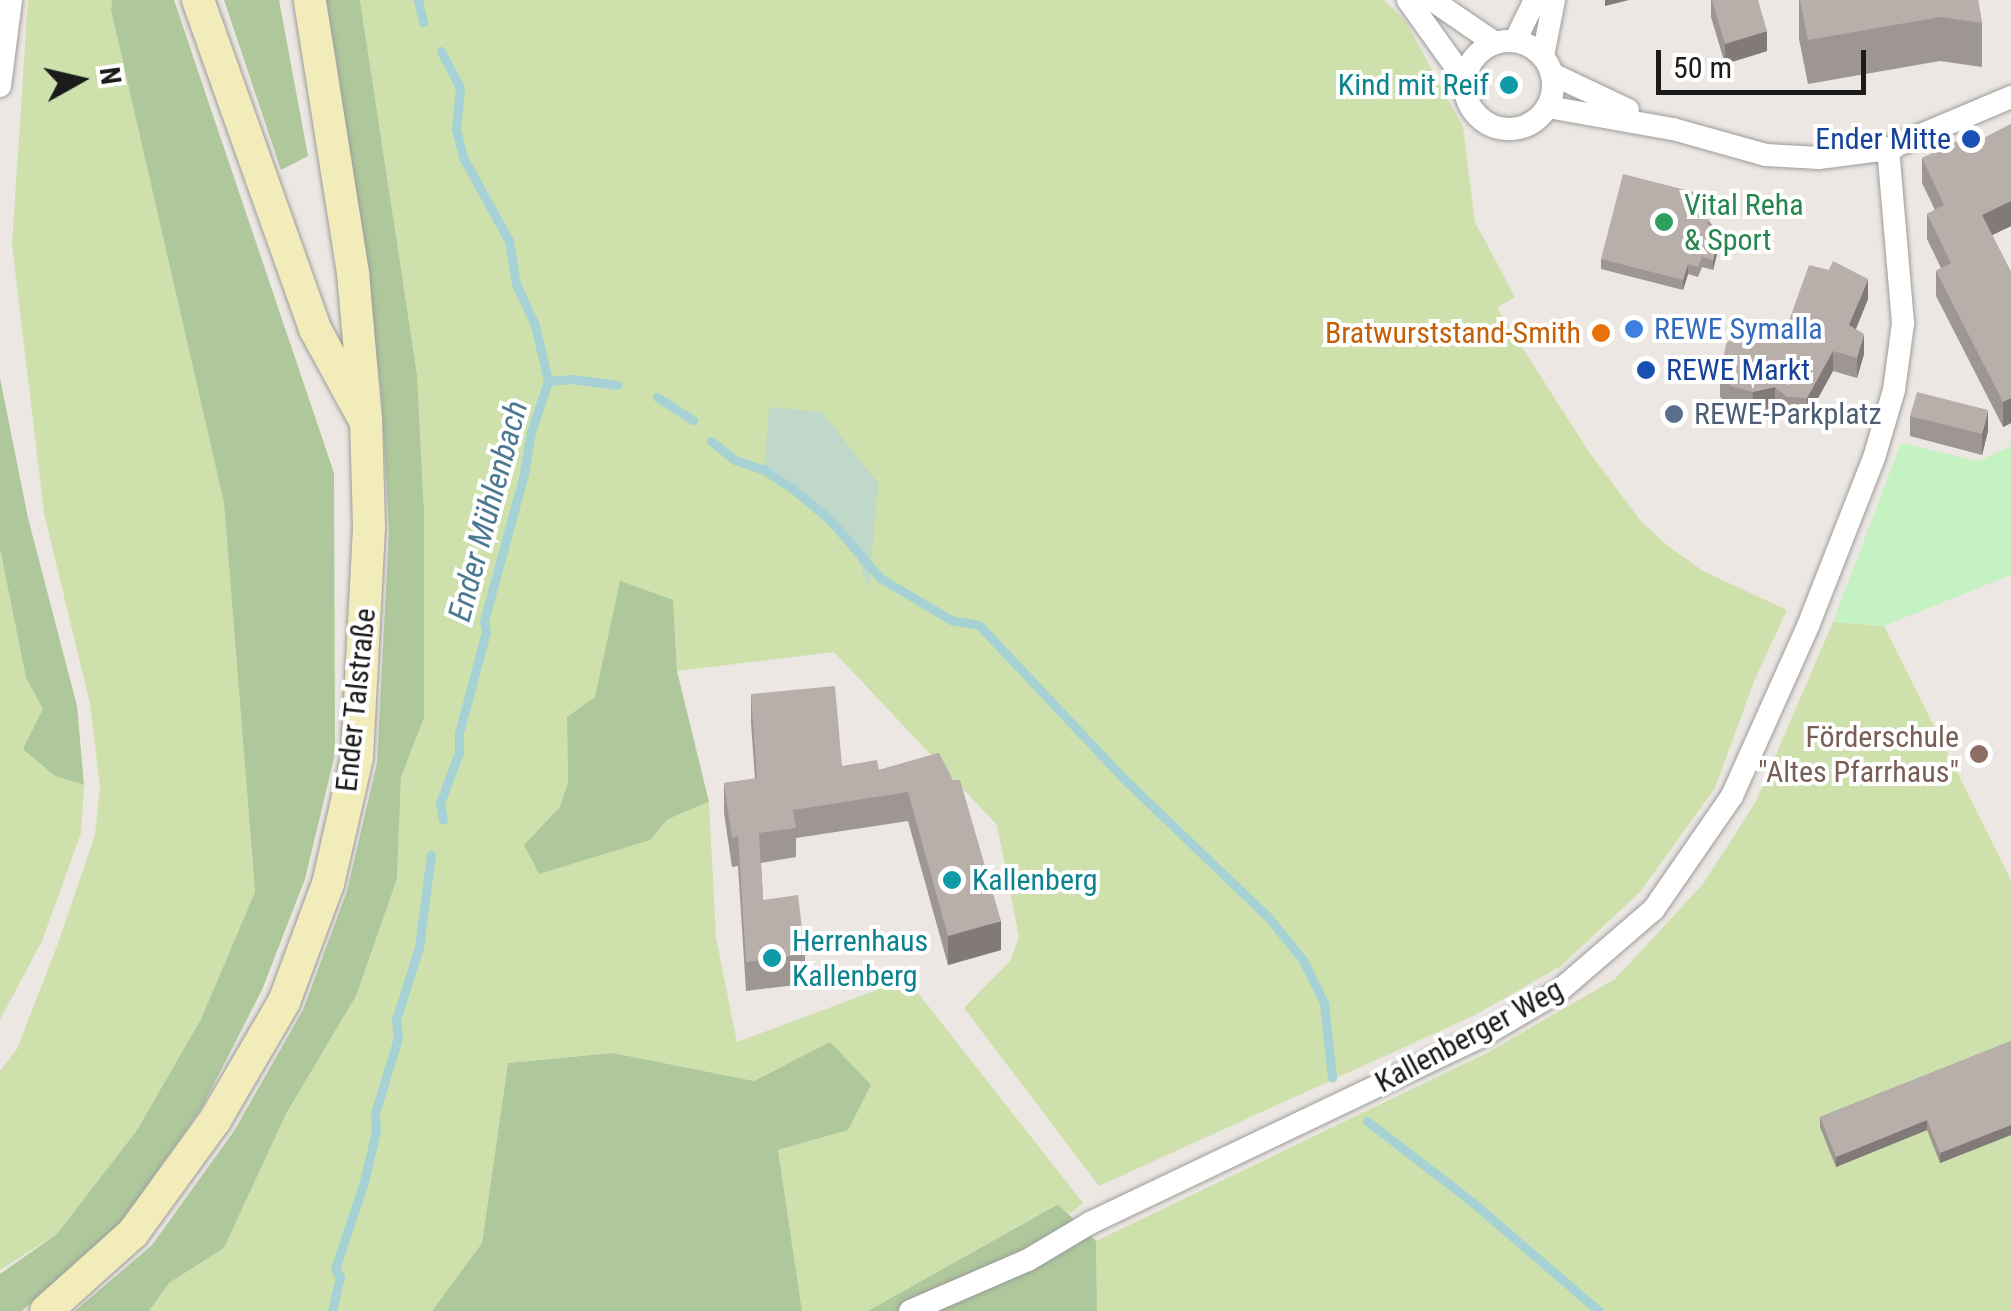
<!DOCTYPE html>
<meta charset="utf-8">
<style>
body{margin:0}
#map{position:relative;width:2011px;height:1311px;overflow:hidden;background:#ece7e2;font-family:"Roboto Condensed",sans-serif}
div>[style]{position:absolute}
.grass>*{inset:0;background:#cee1ac}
.forest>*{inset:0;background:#aec79b}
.wetland>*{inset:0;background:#c0d8c9}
.park>*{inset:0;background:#c5f2c2}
.stream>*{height:9px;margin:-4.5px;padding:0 4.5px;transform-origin:4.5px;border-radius:4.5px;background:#a6d1d5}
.roads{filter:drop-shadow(0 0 2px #9c9c9c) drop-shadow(0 0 2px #9c9c9c)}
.minor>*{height:22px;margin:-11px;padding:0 11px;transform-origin:11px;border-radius:11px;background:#fff}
.minor>.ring{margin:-11px;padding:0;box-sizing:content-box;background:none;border:22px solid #fff;border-radius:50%}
.secondary>*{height:32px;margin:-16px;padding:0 16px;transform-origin:16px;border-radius:16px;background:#f1ecba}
.wall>*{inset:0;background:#9e9693}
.shaded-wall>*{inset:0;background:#817a78}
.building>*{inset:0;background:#b8afab}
.dots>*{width:28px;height:28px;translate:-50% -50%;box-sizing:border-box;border:5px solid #fff;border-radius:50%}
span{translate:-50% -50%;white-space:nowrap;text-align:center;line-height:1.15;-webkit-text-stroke:8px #fff;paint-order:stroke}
.culture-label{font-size:30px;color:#0d838f}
.right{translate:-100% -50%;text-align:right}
.left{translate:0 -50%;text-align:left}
.transit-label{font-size:30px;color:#164399}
.leisure-label{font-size:30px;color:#27864d}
.shop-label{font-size:30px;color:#366cbe}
.food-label{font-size:30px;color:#c56008}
.service-label{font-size:30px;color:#4e5e75}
.street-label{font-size:30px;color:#1b1b1b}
.education-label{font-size:30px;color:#785e54}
.water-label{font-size:32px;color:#4c7991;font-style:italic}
.north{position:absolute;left:30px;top:30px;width:100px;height:100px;-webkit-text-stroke:8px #fff;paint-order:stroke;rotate:82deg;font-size:28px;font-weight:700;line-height:40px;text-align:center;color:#1b1b1b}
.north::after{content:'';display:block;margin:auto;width:35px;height:45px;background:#1b1b1b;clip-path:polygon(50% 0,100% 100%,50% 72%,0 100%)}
.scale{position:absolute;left:1656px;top:50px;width:210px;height:45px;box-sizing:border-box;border:5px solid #1b1b1b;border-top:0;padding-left:12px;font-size:30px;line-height:35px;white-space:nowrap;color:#1b1b1b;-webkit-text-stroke:8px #fff;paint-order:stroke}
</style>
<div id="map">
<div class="grass">
<div style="clip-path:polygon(28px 0,112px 0,111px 10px,224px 503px,255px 892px,201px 1019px,137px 1130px,57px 1234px,0 1270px,0 1071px,17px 1049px,57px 946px,95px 835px,100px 787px,90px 704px,44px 513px,12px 245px)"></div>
<div style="clip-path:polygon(360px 0,1384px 0,1405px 20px,1463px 127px,1475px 222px,1515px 297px,1497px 308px,1589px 452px,1640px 520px,1668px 546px,1703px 571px,1787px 610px,1755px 679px,1715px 788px,1640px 892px,1561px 966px,1475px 1015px,1099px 1186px,964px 1008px,1010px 961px,1019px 937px,997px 825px,834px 652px,677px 671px,673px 600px,595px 698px,567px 717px,568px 783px,559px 808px,525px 845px,650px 840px,668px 819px,709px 802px,716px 937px,737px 1042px,907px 979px,1083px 1203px,1070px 1214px,1057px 1204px,868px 1311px,802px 1311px,778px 1150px,847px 1130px,754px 1081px,613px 1053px,508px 1063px,482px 1243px,432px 1311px,149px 1311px,169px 1283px,224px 1248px,286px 1114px,356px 996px,397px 879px,401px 777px,424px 718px,424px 510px,417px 374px)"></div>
<div style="clip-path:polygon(0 549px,26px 678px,43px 709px,55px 776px,84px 785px,81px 833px,42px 941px,0 1020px)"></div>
<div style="clip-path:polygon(1833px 622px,1884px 626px,2011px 880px,2011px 1311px,1097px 1311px,1096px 1241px,1487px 1053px,1615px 979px,1703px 884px,1755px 803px)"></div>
</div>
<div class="forest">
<div style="clip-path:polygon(112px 0,174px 0,334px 473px,335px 754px,305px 879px,262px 990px,201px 1109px,121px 1223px,22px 1311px,0 1311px,0 1274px,57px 1234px,137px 1130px,201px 1019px,255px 892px,224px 503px,111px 10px)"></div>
<div style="clip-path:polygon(224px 0,279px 0,308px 156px,281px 170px)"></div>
<div style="clip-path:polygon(323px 0,360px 0,417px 374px,424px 510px,424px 718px,401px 777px,397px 879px,356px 996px,286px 1114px,224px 1248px,169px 1283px,149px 1311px,75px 1311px,152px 1245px,234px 1131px,303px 1010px,347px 891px,377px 763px,389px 531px,381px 390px,335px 51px)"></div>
<div style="clip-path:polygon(0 378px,28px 518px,77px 706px,84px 785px,55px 776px,23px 749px,43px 709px,26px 678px,0 549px)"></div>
<div style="clip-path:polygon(620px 581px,673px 600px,677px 671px,709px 802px,668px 819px,650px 840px,539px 874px,524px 845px,559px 808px,568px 783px,567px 717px,595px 697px)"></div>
<div style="clip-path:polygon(830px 1042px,871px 1085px,848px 1130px,778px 1150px,802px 1311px,432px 1311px,482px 1243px,508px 1063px,613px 1053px,754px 1081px)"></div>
<div style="clip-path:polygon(1058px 1204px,1096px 1241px,1097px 1311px,868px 1311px)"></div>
</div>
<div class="wetland">
<div style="clip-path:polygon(769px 407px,822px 412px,878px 483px,869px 589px,856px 554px,830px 520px,764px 470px)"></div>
</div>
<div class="park">
<div style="clip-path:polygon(1901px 443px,1979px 461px,2011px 446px,2011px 575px,1884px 626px,1833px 622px)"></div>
</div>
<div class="stream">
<div style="left:418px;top:0;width:23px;rotate:77deg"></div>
<div style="left:441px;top:51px;width:42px;rotate:62.8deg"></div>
<div style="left:460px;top:88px;width:41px;rotate:95.6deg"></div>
<div style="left:456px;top:129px;width:29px;rotate:76deg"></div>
<div style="left:463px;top:157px;width:96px;rotate:61.3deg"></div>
<div style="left:509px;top:241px;width:44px;rotate:80.8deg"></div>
<div style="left:516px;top:284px;width:45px;rotate:65.1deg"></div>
<div style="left:535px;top:325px;width:57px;rotate:76.9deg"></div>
<div style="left:548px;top:381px;width:54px;rotate:108.4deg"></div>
<div style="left:531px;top:432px;width:43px;rotate:99.5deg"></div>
<div style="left:524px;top:474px;width:152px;rotate:105.2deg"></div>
<div style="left:484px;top:621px;width:11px;rotate:80deg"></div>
<div style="left:486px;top:632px;width:105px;rotate:105deg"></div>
<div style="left:459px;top:733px;width:19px;rotate:90deg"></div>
<div style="left:459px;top:752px;width:54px;rotate:110.4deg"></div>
<div style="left:440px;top:803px;width:17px;rotate:80deg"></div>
<div style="left:548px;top:381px;width:24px;rotate:-5deg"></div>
<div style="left:572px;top:379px;width:46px;rotate:7.4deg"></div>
<div style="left:657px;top:397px;width:43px;rotate:32.6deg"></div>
<div style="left:711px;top:441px;width:31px;rotate:38deg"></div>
<div style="left:735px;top:460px;width:31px;rotate:19deg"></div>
<div style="left:764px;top:470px;width:33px;rotate:33deg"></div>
<div style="left:792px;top:488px;width:50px;rotate:40.1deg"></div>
<div style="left:830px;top:520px;width:77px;rotate:49.2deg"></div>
<div style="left:880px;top:578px;width:82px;rotate:30.6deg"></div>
<div style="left:951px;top:620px;width:28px;rotate:10deg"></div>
<div style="left:979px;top:625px;width:210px;rotate:46.7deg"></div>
<div style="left:1123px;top:778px;width:201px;rotate:43.8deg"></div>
<div style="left:1268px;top:917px;width:55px;rotate:50.9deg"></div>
<div style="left:1303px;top:960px;width:48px;rotate:64deg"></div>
<div style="left:1324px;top:1003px;width:75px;rotate:83.9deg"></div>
<div style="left:1367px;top:1121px;width:131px;rotate:37.6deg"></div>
<div style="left:1471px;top:1201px;width:169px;rotate:40.7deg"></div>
<div style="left:332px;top:1311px;width:35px;rotate:-77deg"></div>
<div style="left:340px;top:1277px;width:9px;rotate:-122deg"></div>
<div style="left:335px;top:1269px;width:92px;rotate:-71.6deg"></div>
<div style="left:364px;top:1182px;width:52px;rotate:-76.8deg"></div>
<div style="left:376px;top:1131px;width:18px;rotate:-93deg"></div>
<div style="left:375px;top:1113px;width:78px;rotate:-73deg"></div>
<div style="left:398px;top:1038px;width:18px;rotate:-96deg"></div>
<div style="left:396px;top:1020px;width:77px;rotate:-72.5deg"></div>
<div style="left:419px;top:947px;width:93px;rotate:-82.6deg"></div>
</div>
<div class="roads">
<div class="minor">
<div style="left:1408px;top:0;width:81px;rotate:54.5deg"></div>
<div style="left:1455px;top:66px;width:25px;rotate:67deg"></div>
<div style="left:1432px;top:0;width:76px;rotate:34.3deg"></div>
<div style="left:1515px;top:41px;width:46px;rotate:-64deg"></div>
<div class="ring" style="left:1465px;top:41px;width:66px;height:66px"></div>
<div style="left:1543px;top:56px;width:57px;rotate:-78.9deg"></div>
<div style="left:1552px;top:74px;width:84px;rotate:25.3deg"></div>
<div style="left:0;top:86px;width:87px;rotate:-82.7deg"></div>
<div style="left:1548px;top:107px;width:127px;rotate:10deg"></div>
<div style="left:1673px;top:129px;width:97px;rotate:15.6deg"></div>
<div style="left:1766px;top:155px;width:53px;rotate:3.2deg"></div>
<div style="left:1819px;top:158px;width:70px;rotate:-7.4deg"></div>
<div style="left:1888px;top:149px;width:134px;rotate:-22.9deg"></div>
<div style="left:910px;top:1311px;width:129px;rotate:-23.4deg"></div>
<div style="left:1028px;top:1260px;width:72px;rotate:-30.8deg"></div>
<div style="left:1090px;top:1223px;width:437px;rotate:-25.5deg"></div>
<div style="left:1484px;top:1035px;width:87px;rotate:-30.4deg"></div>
<div style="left:1559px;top:991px;width:125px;rotate:-40.8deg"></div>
<div style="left:1654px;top:909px;width:137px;rotate:-55.4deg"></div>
<div style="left:1732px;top:796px;width:186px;rotate:-65.9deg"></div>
<div style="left:1808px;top:626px;width:180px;rotate:-68.6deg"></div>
<div style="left:1874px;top:458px;width:71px;rotate:-73.6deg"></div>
<div style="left:1894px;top:390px;width:68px;rotate:-82.3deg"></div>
<div style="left:1903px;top:323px;width:175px;rotate:-94.9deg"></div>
</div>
<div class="secondary">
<div style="left:198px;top:0;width:349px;rotate:70.4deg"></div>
<div style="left:315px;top:329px;width:100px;rotate:61.4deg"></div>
<div style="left:46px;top:1311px;width:117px;rotate:-41.9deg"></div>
<div style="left:133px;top:1233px;width:140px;rotate:-54deg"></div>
<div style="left:215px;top:1120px;width:137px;rotate:-59.7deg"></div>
<div style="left:284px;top:1002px;width:126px;rotate:-69.6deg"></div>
<div style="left:328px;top:884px;width:130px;rotate:-77.1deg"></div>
<div style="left:357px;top:757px;width:231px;rotate:-87deg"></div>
<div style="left:369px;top:526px;width:105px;rotate:-91.6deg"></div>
<div style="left:366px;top:421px;width:149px;rotate:-95deg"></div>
<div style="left:353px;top:273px;width:276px;rotate:-99deg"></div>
</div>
</div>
<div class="wall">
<div style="clip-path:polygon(1711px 0,1758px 0,1767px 51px,1725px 64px,1711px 17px)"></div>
<div style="clip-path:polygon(1799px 0,1978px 0,1982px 23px,1982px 67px,1940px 61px,1808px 84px,1799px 39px)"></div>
<div style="clip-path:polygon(2011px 124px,2011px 226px,1992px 235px,2011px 272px,2011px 423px,2003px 427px,1936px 296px,1936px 271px,1941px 268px,1927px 239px,1927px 214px,1935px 210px,1922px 183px,1922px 158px,1982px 139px)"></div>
<div style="clip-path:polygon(1705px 205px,1703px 212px,1721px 238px,1713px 270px,1702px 267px,1698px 277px,1688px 274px,1683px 290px,1601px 269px,1601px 259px)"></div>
<div style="clip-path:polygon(1868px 299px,1856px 329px,1864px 354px,1857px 378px,1833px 371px,1807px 418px,1787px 417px,1775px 408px,1753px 412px,1731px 407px,1720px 397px,1720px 376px,1759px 334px,1786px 329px)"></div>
<div style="clip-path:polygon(1910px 416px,1988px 431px,1982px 455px,1910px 436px)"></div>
<div style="clip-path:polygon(751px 694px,842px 766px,879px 770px,939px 753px,1001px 950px,948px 965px,908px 821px,796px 838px,796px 857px,761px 863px,763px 900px,805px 954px,805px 984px,746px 991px,738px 866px,732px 867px,724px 813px,724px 783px,755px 779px,751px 723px)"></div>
<div style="clip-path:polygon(2011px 1041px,2011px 1135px,1940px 1163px,1927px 1130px,1836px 1167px,1820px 1127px,1820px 1117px)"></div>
</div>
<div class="shaded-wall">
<div style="clip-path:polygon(1605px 0,1629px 0,1605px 6px)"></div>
<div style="clip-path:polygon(1767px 31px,1767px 51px,1725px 64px,1725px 44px)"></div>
<div style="clip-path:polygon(2011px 201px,2011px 226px,1982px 240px,1982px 215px)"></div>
<div style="clip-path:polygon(1721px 228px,1721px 238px,1713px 270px,1713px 260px)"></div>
<div style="clip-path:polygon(1688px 264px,1688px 274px,1683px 290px,1683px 280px)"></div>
<div style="clip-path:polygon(1868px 279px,1868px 299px,1849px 345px,1849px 325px)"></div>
<div style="clip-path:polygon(1864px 334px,1864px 354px,1857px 378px,1857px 358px)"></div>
<div style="clip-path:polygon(1833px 351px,1833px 371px,1807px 418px,1807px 398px)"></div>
<div style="clip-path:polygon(1775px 387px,1775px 408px,1753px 412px,1753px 392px)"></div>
<div style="clip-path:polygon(2011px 398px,2011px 423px,2003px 427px,2003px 402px)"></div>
<div style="clip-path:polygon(1988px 410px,1988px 431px,1982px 455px,1982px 434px)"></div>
<div style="clip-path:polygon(1001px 921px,1001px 950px,948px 965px,948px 936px)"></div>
<div style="clip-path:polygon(1927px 1120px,1927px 1130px,1836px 1167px,1836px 1157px)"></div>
<div style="clip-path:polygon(2011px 1125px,2011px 1135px,1940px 1163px,1940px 1153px)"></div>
</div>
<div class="building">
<div style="clip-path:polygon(1712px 0,1758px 0,1767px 31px,1725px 44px)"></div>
<div style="clip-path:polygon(1800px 0,1978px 0,1982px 23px,1940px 17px,1808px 40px)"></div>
<div style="clip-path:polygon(2011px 124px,2011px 201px,1982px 215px,2011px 272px,2011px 398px,2003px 402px,1936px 271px,1951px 263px,1927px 214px,1944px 205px,1922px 158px,1978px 131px,1982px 139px)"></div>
<div style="clip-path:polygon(1623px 174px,1705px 195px,1701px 211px,1712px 214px,1707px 224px,1721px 228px,1713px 260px,1702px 257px,1698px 267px,1688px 264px,1683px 280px,1601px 259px)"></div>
<div style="clip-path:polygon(1833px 261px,1868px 279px,1849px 325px,1864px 334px,1857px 358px,1833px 351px,1807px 398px,1787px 397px,1775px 387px,1753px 392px,1731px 386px,1720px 376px,1726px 344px,1734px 335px,1759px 334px,1770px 327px,1786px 329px,1809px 265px,1829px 270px)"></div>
<div style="clip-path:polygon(1917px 392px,1988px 410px,1982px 434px,1910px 416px)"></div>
<div style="clip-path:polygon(835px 686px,842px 766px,877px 760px,879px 770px,939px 753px,953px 780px,960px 780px,1001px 921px,948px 936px,908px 792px,793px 810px,796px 828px,759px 833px,763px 900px,798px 895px,805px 954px,746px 962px,738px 836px,732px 838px,724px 783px,757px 778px,751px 694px)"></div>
<div style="clip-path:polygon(2011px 1041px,2011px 1125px,1940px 1153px,1927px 1120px,1836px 1157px,1820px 1117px)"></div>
</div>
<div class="dots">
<div style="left:1509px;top:85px;background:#0f9aa8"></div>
<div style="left:1971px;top:139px;background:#1a4fb4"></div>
<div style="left:1664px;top:222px;background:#2e9e5b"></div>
<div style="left:1634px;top:329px;background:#3f7fe0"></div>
<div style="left:1601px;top:333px;background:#e8710a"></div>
<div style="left:1646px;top:370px;background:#1a4fb4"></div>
<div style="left:1674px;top:414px;background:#5c6f8a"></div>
<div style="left:1979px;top:754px;background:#8d6e63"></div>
<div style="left:952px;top:880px;background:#0f9aa8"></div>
<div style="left:772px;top:958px;background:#0f9aa8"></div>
</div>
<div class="culture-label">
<span class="right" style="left:1489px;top:85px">Kind mit Reif</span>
<span class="left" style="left:972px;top:880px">Kallenberg</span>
<span class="left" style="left:792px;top:958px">Herrenhaus<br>Kallenberg</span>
</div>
<div class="transit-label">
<span class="right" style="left:1951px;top:139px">Ender Mitte</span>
<span class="left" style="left:1666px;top:370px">REWE Markt</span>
</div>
<div class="leisure-label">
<span class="left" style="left:1684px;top:222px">Vital Reha<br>&amp; Sport</span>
</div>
<div class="shop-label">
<span class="left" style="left:1654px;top:329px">REWE Symalla</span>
</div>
<div class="food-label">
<span class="right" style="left:1581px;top:333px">Bratwurststand-Smith</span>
</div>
<div class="service-label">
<span class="left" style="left:1694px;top:414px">REWE-Parkplatz</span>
</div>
<div class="street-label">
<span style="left:356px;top:700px;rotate:-84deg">Ender Talstraße</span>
<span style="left:1469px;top:1036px;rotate:-28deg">Kallenberger Weg</span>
</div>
<div class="education-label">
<span class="right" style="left:1959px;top:754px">Förderschule<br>"Altes Pfarrhaus"</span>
</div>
<div class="water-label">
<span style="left:488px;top:511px;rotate:-75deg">Ender Mühlenbach</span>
</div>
<div class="north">N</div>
<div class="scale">50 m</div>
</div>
